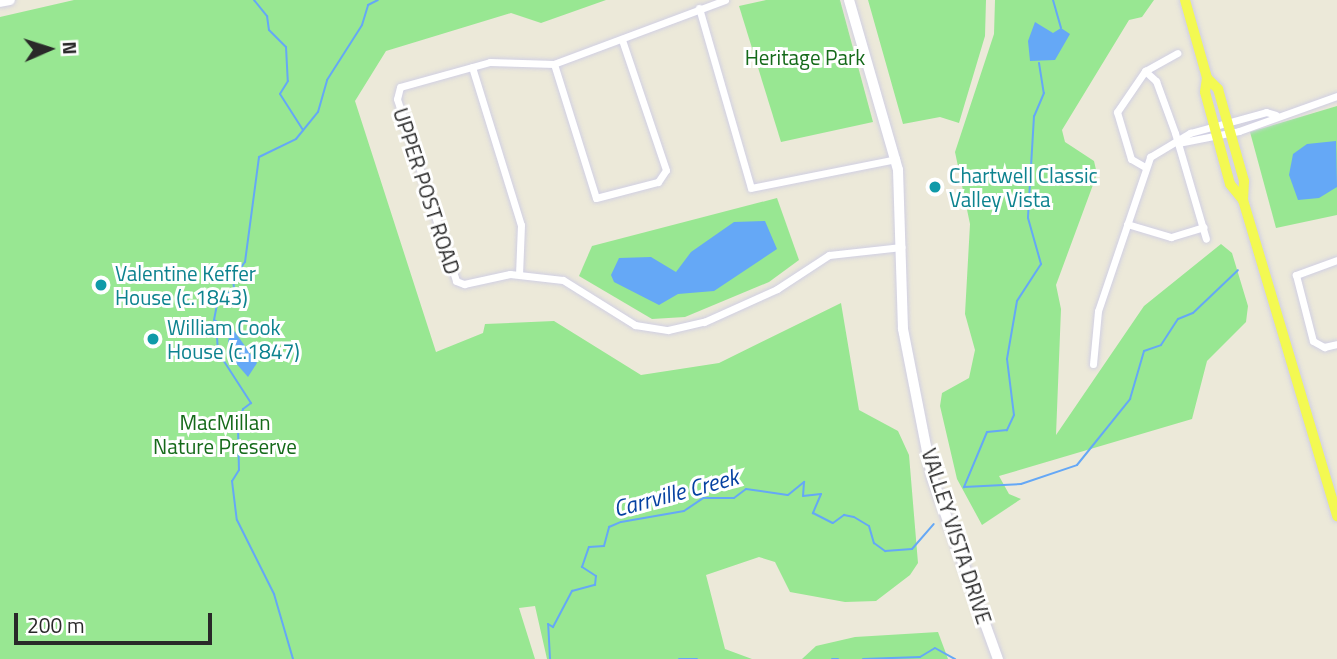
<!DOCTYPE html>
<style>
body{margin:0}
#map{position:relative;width:1337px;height:659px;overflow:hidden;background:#ece9d9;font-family:"Titillium Web",sans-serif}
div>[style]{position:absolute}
.green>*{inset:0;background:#98e792}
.water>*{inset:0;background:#65a8f6}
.stream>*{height:2px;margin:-1px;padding:0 1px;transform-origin:1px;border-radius:1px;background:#65a8f6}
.roads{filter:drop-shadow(0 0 2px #d0cfe3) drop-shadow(0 0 2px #d0cfe3)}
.street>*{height:7px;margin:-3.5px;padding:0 3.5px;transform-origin:3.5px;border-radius:3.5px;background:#fff}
.secondary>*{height:10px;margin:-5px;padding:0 5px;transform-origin:5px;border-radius:5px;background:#fff}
.primary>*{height:10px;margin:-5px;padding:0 5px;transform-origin:5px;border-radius:5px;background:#f3f952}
.dots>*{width:19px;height:19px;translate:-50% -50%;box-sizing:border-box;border:4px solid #fff;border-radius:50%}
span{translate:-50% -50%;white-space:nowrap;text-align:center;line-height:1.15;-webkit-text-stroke:6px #fff;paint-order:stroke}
.park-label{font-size:21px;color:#156a1a}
.culture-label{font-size:21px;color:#0d838f}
.left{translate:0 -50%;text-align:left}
.street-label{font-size:21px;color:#292929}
.water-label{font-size:23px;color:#0541a1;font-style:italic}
.north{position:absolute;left:14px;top:14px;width:70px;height:70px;-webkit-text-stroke:5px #fff;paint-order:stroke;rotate:87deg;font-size:19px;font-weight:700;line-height:28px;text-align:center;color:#292929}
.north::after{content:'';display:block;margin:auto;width:24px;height:32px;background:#292929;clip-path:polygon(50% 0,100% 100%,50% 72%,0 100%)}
.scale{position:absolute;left:14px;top:613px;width:198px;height:32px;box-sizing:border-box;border:4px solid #292929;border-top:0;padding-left:9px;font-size:21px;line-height:24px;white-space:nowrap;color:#292929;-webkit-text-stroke:5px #fff;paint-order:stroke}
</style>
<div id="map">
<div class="green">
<div style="clip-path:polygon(74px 0,606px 0,541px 23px,511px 13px,386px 51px,355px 101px,436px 352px,483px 333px,485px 324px,554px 321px,641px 375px,719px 363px,841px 303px,859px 410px,898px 431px,909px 455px,918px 563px,910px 575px,876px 601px,845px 602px,790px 592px,775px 562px,759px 557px,706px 575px,725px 649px,752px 659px,547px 659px,535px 606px,519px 608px,535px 659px,0 659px,0 17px)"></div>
<div style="clip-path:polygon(766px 0,840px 0,873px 122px,781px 142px,739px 6px)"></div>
<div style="clip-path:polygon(868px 0,986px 0,985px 36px,959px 123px,940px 117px,903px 124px)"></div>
<div style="clip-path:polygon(995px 0,1154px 0,1142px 17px,1129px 20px,1062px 130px,1065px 142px,1094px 161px,1097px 174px,1056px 285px,1061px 309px,1056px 435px,1144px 306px,1221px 244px,1232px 253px,1248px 306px,1246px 322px,1207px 361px,1192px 419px,999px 476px,1009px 494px,1021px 499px,982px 525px,957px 479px,940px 406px,942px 393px,969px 378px,975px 350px,965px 314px,970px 224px,955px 152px,994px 34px)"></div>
<div style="clip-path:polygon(1337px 106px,1337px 215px,1276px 228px,1250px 132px)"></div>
<div style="clip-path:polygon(777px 198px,799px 260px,769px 282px,685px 317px,652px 319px,579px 276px,592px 246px)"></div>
<div style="clip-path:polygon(938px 632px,948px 659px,802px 659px,816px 646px,855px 637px)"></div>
</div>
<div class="water">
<div style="clip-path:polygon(1035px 22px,1053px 33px,1061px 28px,1070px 34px,1055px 60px,1030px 61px,1028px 41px)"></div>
<div style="clip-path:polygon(1336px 141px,1337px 187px,1319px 198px,1298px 200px,1289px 175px,1293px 154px,1307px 144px)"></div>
<div style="clip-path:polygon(765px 221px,777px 249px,714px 291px,678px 294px,659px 305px,614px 282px,611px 275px,619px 258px,651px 257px,676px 272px,691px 252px,734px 222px)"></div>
<div style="clip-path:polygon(230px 325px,257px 363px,248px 377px,227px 353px)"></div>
</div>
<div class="stream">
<div style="left:254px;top:0;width:21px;rotate:51deg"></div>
<div style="left:267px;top:16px;width:14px;rotate:82deg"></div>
<div style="left:269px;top:30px;width:24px;rotate:45deg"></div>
<div style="left:286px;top:47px;width:34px;rotate:87deg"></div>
<div style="left:288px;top:81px;width:15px;rotate:122deg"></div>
<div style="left:280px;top:94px;width:43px;rotate:57.4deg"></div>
<div style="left:1053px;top:0;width:29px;rotate:74deg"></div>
<div style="left:1039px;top:63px;width:30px;rotate:81deg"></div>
<div style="left:1044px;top:93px;width:25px;rotate:113deg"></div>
<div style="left:1034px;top:116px;width:102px;rotate:93.4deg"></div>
<div style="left:1028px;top:218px;width:48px;rotate:74.2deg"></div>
<div style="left:1041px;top:264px;width:44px;rotate:123deg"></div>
<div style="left:1017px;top:301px;width:59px;rotate:99.8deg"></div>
<div style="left:1007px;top:359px;width:56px;rotate:82.9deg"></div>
<div style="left:1014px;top:415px;width:17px;rotate:115deg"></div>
<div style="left:1007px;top:430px;width:20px;rotate:174deg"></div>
<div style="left:987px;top:432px;width:60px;rotate:112.7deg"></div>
<div style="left:964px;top:487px;width:57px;rotate:-3deg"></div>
<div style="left:1021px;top:484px;width:59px;rotate:-18.7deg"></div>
<div style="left:1077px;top:465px;width:85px;rotate:-51.2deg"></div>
<div style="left:1130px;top:399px;width:50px;rotate:-73.7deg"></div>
<div style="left:1144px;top:351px;width:18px;rotate:-19deg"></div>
<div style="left:1161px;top:345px;width:31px;rotate:-57deg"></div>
<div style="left:1178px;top:319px;width:16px;rotate:-22deg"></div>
<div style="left:1193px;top:313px;width:62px;rotate:-43.7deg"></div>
<div style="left:228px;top:328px;width:16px;rotate:-150deg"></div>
<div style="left:214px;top:320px;width:16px;rotate:-79deg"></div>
<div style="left:217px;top:304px;width:23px;rotate:-43deg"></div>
<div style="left:234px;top:288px;width:9px;rotate:-96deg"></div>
<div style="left:233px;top:279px;width:21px;rotate:-55deg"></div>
<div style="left:245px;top:262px;width:106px;rotate:-82.4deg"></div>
<div style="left:259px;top:157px;width:41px;rotate:-25.9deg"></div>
<div style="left:296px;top:139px;width:35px;rotate:-51deg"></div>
<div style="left:318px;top:112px;width:33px;rotate:-74deg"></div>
<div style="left:327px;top:80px;width:65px;rotate:-57.5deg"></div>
<div style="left:362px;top:25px;width:21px;rotate:-73deg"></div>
<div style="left:368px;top:5px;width:11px;rotate:-27deg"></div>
<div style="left:227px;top:336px;width:10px;rotate:174deg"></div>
<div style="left:217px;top:337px;width:15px;rotate:86deg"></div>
<div style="left:218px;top:352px;width:61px;rotate:57.1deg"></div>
<div style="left:251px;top:403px;width:10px;rotate:143deg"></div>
<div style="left:243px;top:409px;width:19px;rotate:106deg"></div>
<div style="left:238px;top:427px;width:43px;rotate:88.7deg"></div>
<div style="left:239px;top:470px;width:13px;rotate:122deg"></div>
<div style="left:232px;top:481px;width:39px;rotate:83deg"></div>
<div style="left:237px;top:520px;width:83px;rotate:63.4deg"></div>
<div style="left:274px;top:594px;width:68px;rotate:73.7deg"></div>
<div style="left:550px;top:659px;width:35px;rotate:-93deg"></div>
<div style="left:548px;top:624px;width:6px;rotate:31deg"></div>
<div style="left:553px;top:627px;width:41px;rotate:-62.2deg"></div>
<div style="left:572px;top:591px;width:24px;rotate:-15deg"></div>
<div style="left:595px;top:585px;width:9px;rotate:-84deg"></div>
<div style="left:596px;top:576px;width:17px;rotate:-147deg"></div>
<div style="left:582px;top:567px;width:21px;rotate:-71deg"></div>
<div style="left:589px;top:547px;width:15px;rotate:-4deg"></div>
<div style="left:604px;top:546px;width:20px;rotate:-75deg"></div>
<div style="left:609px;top:527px;width:13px;rotate:-23deg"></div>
<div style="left:621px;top:522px;width:64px;rotate:-9.9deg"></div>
<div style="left:684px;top:511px;width:23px;rotate:-34deg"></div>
<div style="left:703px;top:498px;width:31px"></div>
<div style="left:734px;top:498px;width:15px;rotate:-37deg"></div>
<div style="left:746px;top:489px;width:42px;rotate:8.1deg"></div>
<div style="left:788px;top:495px;width:21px;rotate:-39deg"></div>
<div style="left:804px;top:482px;width:14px;rotate:94deg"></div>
<div style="left:803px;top:496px;width:18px;rotate:-6deg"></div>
<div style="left:821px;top:494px;width:21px;rotate:113deg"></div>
<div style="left:813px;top:513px;width:22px;rotate:27deg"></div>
<div style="left:833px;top:523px;width:14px;rotate:-36deg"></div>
<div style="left:844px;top:515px;width:10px;rotate:11deg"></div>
<div style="left:854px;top:517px;width:17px;rotate:31deg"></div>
<div style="left:869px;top:526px;width:18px;rotate:74deg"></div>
<div style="left:874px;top:543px;width:14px;rotate:36deg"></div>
<div style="left:885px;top:551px;width:27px;rotate:-4deg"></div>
<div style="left:912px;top:549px;width:33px;rotate:-49deg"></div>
<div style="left:679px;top:659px;width:18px"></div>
<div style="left:832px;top:659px;width:6px"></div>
<div style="left:863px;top:659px;width:57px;rotate:-2deg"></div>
<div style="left:920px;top:657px;width:17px;rotate:-31deg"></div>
<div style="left:935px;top:648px;width:23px;rotate:29deg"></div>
</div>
<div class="roads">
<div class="street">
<div style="left:725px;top:0;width:183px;rotate:159.5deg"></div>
<div style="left:554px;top:64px;width:64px;rotate:-178.2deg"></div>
<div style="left:490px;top:62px;width:93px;rotate:164.5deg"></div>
<div style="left:400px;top:87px;width:12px;rotate:104deg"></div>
<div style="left:397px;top:99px;width:191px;rotate:72deg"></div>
<div style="left:456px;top:281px;width:9px;rotate:21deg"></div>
<div style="left:464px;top:284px;width:47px;rotate:-12.3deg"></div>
<div style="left:510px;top:274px;width:53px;rotate:6.5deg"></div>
<div style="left:563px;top:280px;width:85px;rotate:32deg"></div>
<div style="left:635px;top:325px;width:33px;rotate:9deg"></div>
<div style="left:668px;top:330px;width:37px;rotate:-13deg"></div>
<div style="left:704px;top:322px;width:80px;rotate:-24.3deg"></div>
<div style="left:777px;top:289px;width:62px;rotate:-33.2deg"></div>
<div style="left:829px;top:255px;width:73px;rotate:-6.3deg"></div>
<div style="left:699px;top:8px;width:187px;rotate:73.9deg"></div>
<div style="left:751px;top:188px;width:148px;rotate:-11.3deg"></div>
<div style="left:554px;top:64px;width:140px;rotate:72.6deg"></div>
<div style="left:596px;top:198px;width:64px;rotate:-14.5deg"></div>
<div style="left:658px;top:182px;width:14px;rotate:-56deg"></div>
<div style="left:666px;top:170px;width:137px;rotate:-108.7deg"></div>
<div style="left:472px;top:67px;width:165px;rotate:72.8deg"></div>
<div style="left:521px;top:225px;width:49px;rotate:92.3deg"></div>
<div style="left:1145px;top:71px;width:15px;rotate:42deg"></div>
<div style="left:1156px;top:81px;width:55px;rotate:69.9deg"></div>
<div style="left:1175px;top:133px;width:110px;rotate:73.7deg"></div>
<div style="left:1178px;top:143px;width:62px;rotate:-11.1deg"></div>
<div style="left:1239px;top:131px;width:104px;rotate:-19.7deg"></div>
<div style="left:1145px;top:167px;width:16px;rotate:-150deg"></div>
<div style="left:1131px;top:159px;width:49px;rotate:-106.6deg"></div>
<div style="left:1117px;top:112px;width:50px;rotate:-55.7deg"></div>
<div style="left:1145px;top:71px;width:37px;rotate:-29deg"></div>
<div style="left:1127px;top:224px;width:46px;rotate:16.5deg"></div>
<div style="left:1171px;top:237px;width:34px;rotate:-17deg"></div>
<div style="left:1337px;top:260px;width:44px;rotate:159.9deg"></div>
<div style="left:1296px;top:275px;width:68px;rotate:75.6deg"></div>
<div style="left:1313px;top:341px;width:13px;rotate:29deg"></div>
<div style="left:1324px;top:347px;width:13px;rotate:-13deg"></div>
<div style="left:1093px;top:364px;width:53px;rotate:-84.6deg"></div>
<div style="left:1098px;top:311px;width:163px;rotate:-71.3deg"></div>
<div style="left:1150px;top:157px;width:47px;rotate:-31deg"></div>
<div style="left:1190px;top:133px;width:79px;rotate:-15.4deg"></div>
<div style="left:1266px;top:112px;width:10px;rotate:17deg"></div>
</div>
<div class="secondary">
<div style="left:849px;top:0;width:177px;rotate:73.9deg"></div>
<div style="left:898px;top:170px;width:159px;rotate:88.2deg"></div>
<div style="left:903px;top:329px;width:151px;rotate:78.9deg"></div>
<div style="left:932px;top:477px;width:194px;rotate:70.1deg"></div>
<div style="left:0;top:2px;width:10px;rotate:-11deg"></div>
</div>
<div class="primary">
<div style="left:1185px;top:0;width:81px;rotate:74.2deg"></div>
<div style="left:1207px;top:78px;width:16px;rotate:45deg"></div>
<div style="left:1218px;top:89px;width:96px;rotate:74.2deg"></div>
<div style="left:1244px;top:181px;width:19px;rotate:93deg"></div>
<div style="left:1243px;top:200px;width:330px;rotate:73.4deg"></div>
<div style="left:1207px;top:78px;width:14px;rotate:98deg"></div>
<div style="left:1205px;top:92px;width:95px;rotate:74.8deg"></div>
<div style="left:1230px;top:184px;width:21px;rotate:51deg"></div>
</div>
</div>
<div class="dots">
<div style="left:935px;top:187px;background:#0f9aa8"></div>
<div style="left:101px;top:285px;background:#0f9aa8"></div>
<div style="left:153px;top:339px;background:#0f9aa8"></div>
</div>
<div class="park-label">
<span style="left:805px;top:57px">Heritage Park</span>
<span style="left:225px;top:434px">MacMillan<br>Nature Preserve</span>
</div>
<div class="culture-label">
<span class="left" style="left:949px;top:187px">Chartwell Classic<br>Valley Vista</span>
<span class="left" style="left:115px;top:285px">Valentine Keffer<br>House (c.1843)</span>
<span class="left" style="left:167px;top:339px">William Cook<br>House (c.1847)</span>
</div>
<div class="street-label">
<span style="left:427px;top:191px;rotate:72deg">UPPER POST ROAD</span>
<span style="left:957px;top:536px;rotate:72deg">VALLEY VISTA DRIVE</span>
</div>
<div class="water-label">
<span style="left:676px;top:493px;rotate:-15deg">Carrville Creek</span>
</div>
<div class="north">N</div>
<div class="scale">200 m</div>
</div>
